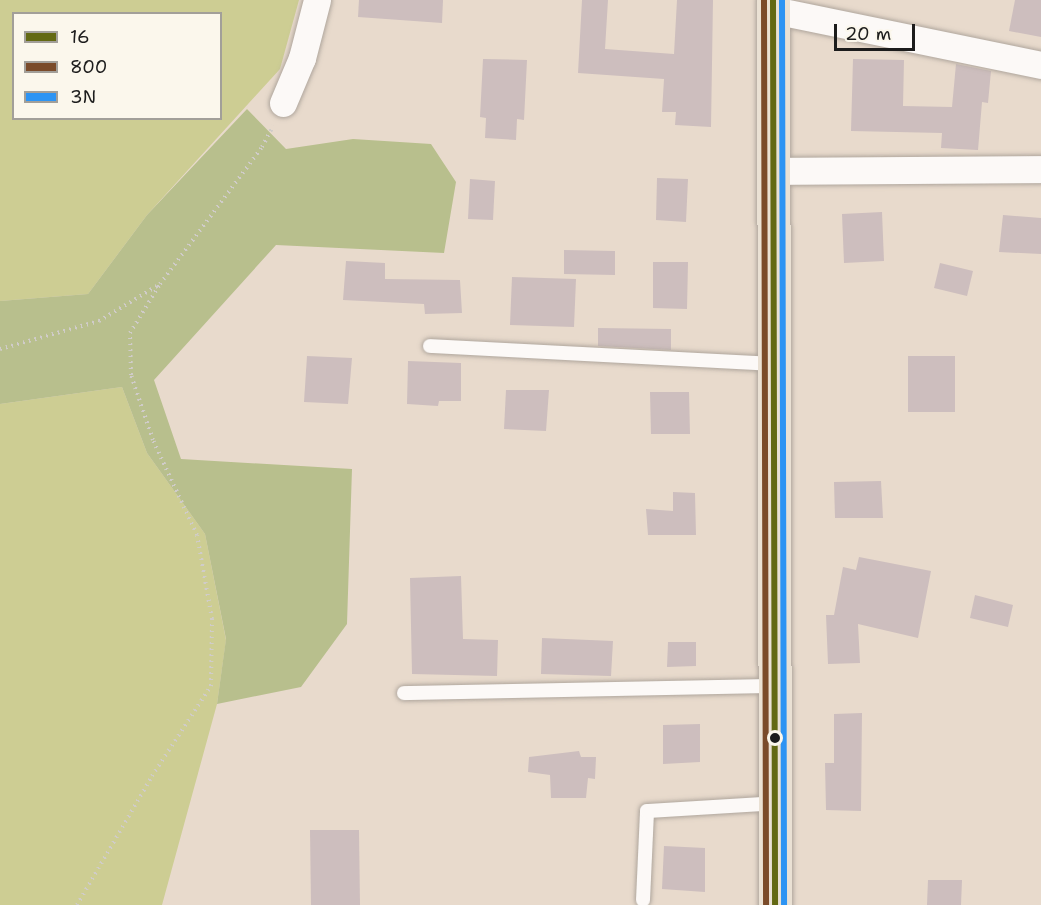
<!DOCTYPE html>
<style>
body{margin:0}
#map{position:relative;width:1041px;height:905px;overflow:hidden;background:#e8dacc;font-family:"Shantell Sans",sans-serif}
div>[style]{position:absolute}
.green>*{inset:0;background:#cdcd93}
.forest>*{inset:0;background:#b8bf8d}
.building>*{inset:0;background:#cdbebe}
.path>*{height:4px;margin-top:-2px;transform-origin:0;background:repeating-linear-gradient(90deg,#d0ccc9 0 1.5px,transparent 0 6px)}
.roads{filter:drop-shadow(0 0 2px #afa69d) drop-shadow(0 0 2px #afa69d)}
.lane>*{height:14px;margin:-7px;padding:0 7px;transform-origin:7px;border-radius:7px;background:#fcf9f7}
.street>*{height:27px;margin:-13.5px;padding:0 13.5px;transform-origin:13.5px;border-radius:13.5px;background:#fcf9f7}
.primary>*{height:33px;margin:-16.5px;padding:0 16.5px;transform-origin:16.5px;border-radius:16.5px;background:#eae1d4}
.bus-1>*{height:6px;margin:-3px;padding:0 3px;transform-origin:3px;border-radius:3px;background:#636913}
.bus-2>*{height:6px;margin:-3px;padding:0 3px;transform-origin:3px;border-radius:3px;background:#7a4b2a}
.bus-3>*{height:6px;margin:-3px;padding:0 3px;transform-origin:3px;border-radius:3px;background:#2d94f3}
.dots>*{width:16px;height:16px;translate:-50% -50%;box-sizing:border-box;border:3px solid #fbf7ec;border-radius:50%}
span{translate:-50% -50%;white-space:nowrap;text-align:center;line-height:1.15;-webkit-text-stroke:4.5px #fbf7ec;paint-order:stroke}
.legend{position:absolute;left:12px;top:12px;width:210px;height:108px;box-sizing:border-box;background:#fbf7ec;border:2px solid #a29f99;margin:0;padding:8px 10px;list-style:none;font-size:18px;color:#1c1c1c}
.legend li{display:flex;align-items:center;gap:12px;height:30px}
.legend b{width:30px;border:2px solid #a29f99}
.scale{position:absolute;left:834px;top:24px;width:81px;height:27px;box-sizing:border-box;border:3px solid #1c1c1c;border-top:0;padding-left:8px;font-size:18px;line-height:21px;white-space:nowrap;color:#1c1c1c;-webkit-text-stroke:4px #fbf7ec;paint-order:stroke}
</style>
<div id="map">
<div class="green">
<div style="clip-path:polygon(evenodd,0 0,299px 0,280px 69px,147px 215px,88px 294px,0 301px,0 0,14px 14px,220px 14px,220px 118px,14px 118px,14px 14px)"></div>
<div style="clip-path:polygon(122px 387px,147px 453px,205px 534px,226px 640px,217px 704px,162px 905px,0 905px,0 404px)"></div>
</div>
<div class="forest">
<div style="clip-path:polygon(247px 109px,286px 149px,353px 139px,431px 144px,456px 182px,444px 253px,276px 245px,154px 380px,181px 459px,352px 469px,347px 624px,301px 687px,217px 704px,226px 639px,205px 534px,147px 453px,122px 387px,0 404px,0 301px,88px 294px,147px 215px)"></div>
</div>
<div class="building">
<div style="clip-path:polygon(359px 0,443px 0,442px 23px,358px 17px)"></div>
<div style="clip-path:polygon(582px 0,608px 0,605px 49px,674px 54px,677px 0,713px 0,711px 127px,675px 125px,676px 112px,662px 112px,664px 79px,578px 73px)"></div>
<div style="clip-path:polygon(1015px 0,1041px 0,1041px 37px,1009px 31px)"></div>
<div style="clip-path:polygon(483px 59px,527px 60px,524px 120px,517px 119px,516px 140px,485px 138px,486px 118px,480px 117px)"></div>
<div style="clip-path:polygon(853px 59px,904px 60px,903px 106px,952px 107px,956px 64px,991px 71px,988px 103px,982px 102px,978px 150px,941px 148px,942px 133px,851px 131px)"></div>
<div style="clip-path:polygon(657px 178px,688px 179px,686px 222px,656px 220px)"></div>
<div style="clip-path:polygon(470px 179px,495px 181px,493px 220px,468px 219px)"></div>
<div style="clip-path:polygon(882px 212px,884px 261px,844px 263px,842px 214px)"></div>
<div style="clip-path:polygon(1003px 215px,1041px 218px,1041px 254px,999px 252px)"></div>
<div style="clip-path:polygon(564px 250px,615px 251px,615px 275px,564px 274px)"></div>
<div style="clip-path:polygon(346px 261px,385px 263px,385px 279px,460px 280px,462px 313px,425px 314px,424px 304px,343px 300px)"></div>
<div style="clip-path:polygon(653px 262px,688px 262px,687px 309px,653px 308px)"></div>
<div style="clip-path:polygon(940px 263px,973px 271px,967px 296px,934px 288px)"></div>
<div style="clip-path:polygon(512px 277px,576px 279px,574px 327px,510px 325px)"></div>
<div style="clip-path:polygon(598px 328px,671px 329px,671px 350px,598px 346px)"></div>
<div style="clip-path:polygon(307px 356px,352px 358px,348px 404px,304px 402px)"></div>
<div style="clip-path:polygon(908px 356px,955px 356px,955px 412px,908px 412px)"></div>
<div style="clip-path:polygon(408px 361px,461px 363px,461px 401px,439px 401px,438px 406px,407px 404px)"></div>
<div style="clip-path:polygon(506px 390px,549px 390px,546px 431px,504px 429px)"></div>
<div style="clip-path:polygon(650px 392px,689px 392px,690px 434px,651px 434px)"></div>
<div style="clip-path:polygon(881px 481px,883px 518px,835px 518px,834px 482px)"></div>
<div style="clip-path:polygon(673px 492px,695px 493px,696px 535px,648px 535px,646px 509px,673px 511px)"></div>
<div style="clip-path:polygon(859px 557px,931px 571px,918px 638px,858px 624px,860px 663px,828px 664px,826px 615px,834px 615px,843px 567px,856px 570px)"></div>
<div style="clip-path:polygon(461px 576px,463px 639px,498px 640px,497px 676px,412px 674px,410px 578px)"></div>
<div style="clip-path:polygon(975px 595px,1013px 605px,1008px 627px,970px 618px)"></div>
<div style="clip-path:polygon(542px 638px,613px 641px,611px 676px,541px 674px)"></div>
<div style="clip-path:polygon(668px 642px,696px 642px,696px 666px,667px 667px)"></div>
<div style="clip-path:polygon(862px 713px,861px 811px,826px 810px,825px 763px,834px 763px,834px 714px)"></div>
<div style="clip-path:polygon(700px 724px,700px 762px,663px 764px,663px 725px)"></div>
<div style="clip-path:polygon(579px 751px,581px 757px,596px 757px,595px 779px,588px 778px,586px 798px,551px 798px,550px 775px,528px 772px,529px 757px)"></div>
<div style="clip-path:polygon(310px 830px,359px 830px,360px 905px,311px 905px)"></div>
<div style="clip-path:polygon(664px 846px,705px 848px,705px 892px,662px 889px)"></div>
<div style="clip-path:polygon(928px 880px,962px 880px,961px 905px,927px 905px)"></div>
</div>
<div class="path">
<div style="left:0;top:349px;width:103px;rotate:-15.8deg"></div>
<div style="left:99px;top:321px;width:71px;rotate:-31.2deg"></div>
<div style="left:160px;top:284px;width:171px;rotate:-53.3deg"></div>
<div style="left:262px;top:147px;width:24px;rotate:-62deg"></div>
<div style="left:77px;top:905px;width:149px;rotate:-59.8deg"></div>
<div style="left:152px;top:776px;width:108px;rotate:-56.8deg"></div>
<div style="left:211px;top:686px;width:67px;rotate:-89.1deg"></div>
<div style="left:212px;top:619px;width:85px;rotate:-100.1deg"></div>
<div style="left:197px;top:535px;width:105px;rotate:-114.9deg"></div>
<div style="left:153px;top:440px;width:69px;rotate:-108.7deg"></div>
<div style="left:131px;top:375px;width:42px;rotate:-91.4deg"></div>
<div style="left:130px;top:333px;width:57px;rotate:-58.5deg"></div>
</div>
<div class="roads">
<div class="lane">
<div style="left:430px;top:346px;width:343px;rotate:3deg"></div>
<div style="left:404px;top:693px;width:371px;rotate:-1.1deg"></div>
<div style="left:643px;top:900px;width:89px;rotate:-87.4deg"></div>
<div style="left:647px;top:811px;width:129px;rotate:-3.5deg"></div>
</div>
<div class="street">
<div style="left:773px;top:10px;width:274px;rotate:11.6deg"></div>
<div style="left:283px;top:103px;width:49px;rotate:-67.1deg"></div>
<div style="left:302px;top:58px;width:60px;rotate:-75.5deg"></div>
<div style="left:775px;top:171px;width:266px;rotate:-0.4deg"></div>
</div>
<div class="primary">
<div style="left:773px;top:0;width:905px;rotate:89.87deg"></div>
</div>
</div>
<div class="bus-1">
<div style="left:773px;top:0;width:905px;rotate:89.87deg"></div>
</div>
<div class="bus-2">
<div style="left:764px;top:0;width:905px;rotate:89.87deg"></div>
</div>
<div class="bus-3">
<div style="left:782px;top:0;width:905px;rotate:89.87deg"></div>
</div>
<div class="dots">
<div style="left:775px;top:738px;background:#1c1c1c"></div>
</div>
<ul class="legend">
<li><b style="height:8px;background:#636913"></b>16</li>
<li><b style="height:8px;background:#7a4b2a"></b>800</li>
<li><b style="height:8px;background:#2d94f3"></b>3N</li>
</ul>
<div class="scale">20 m</div>
</div>
